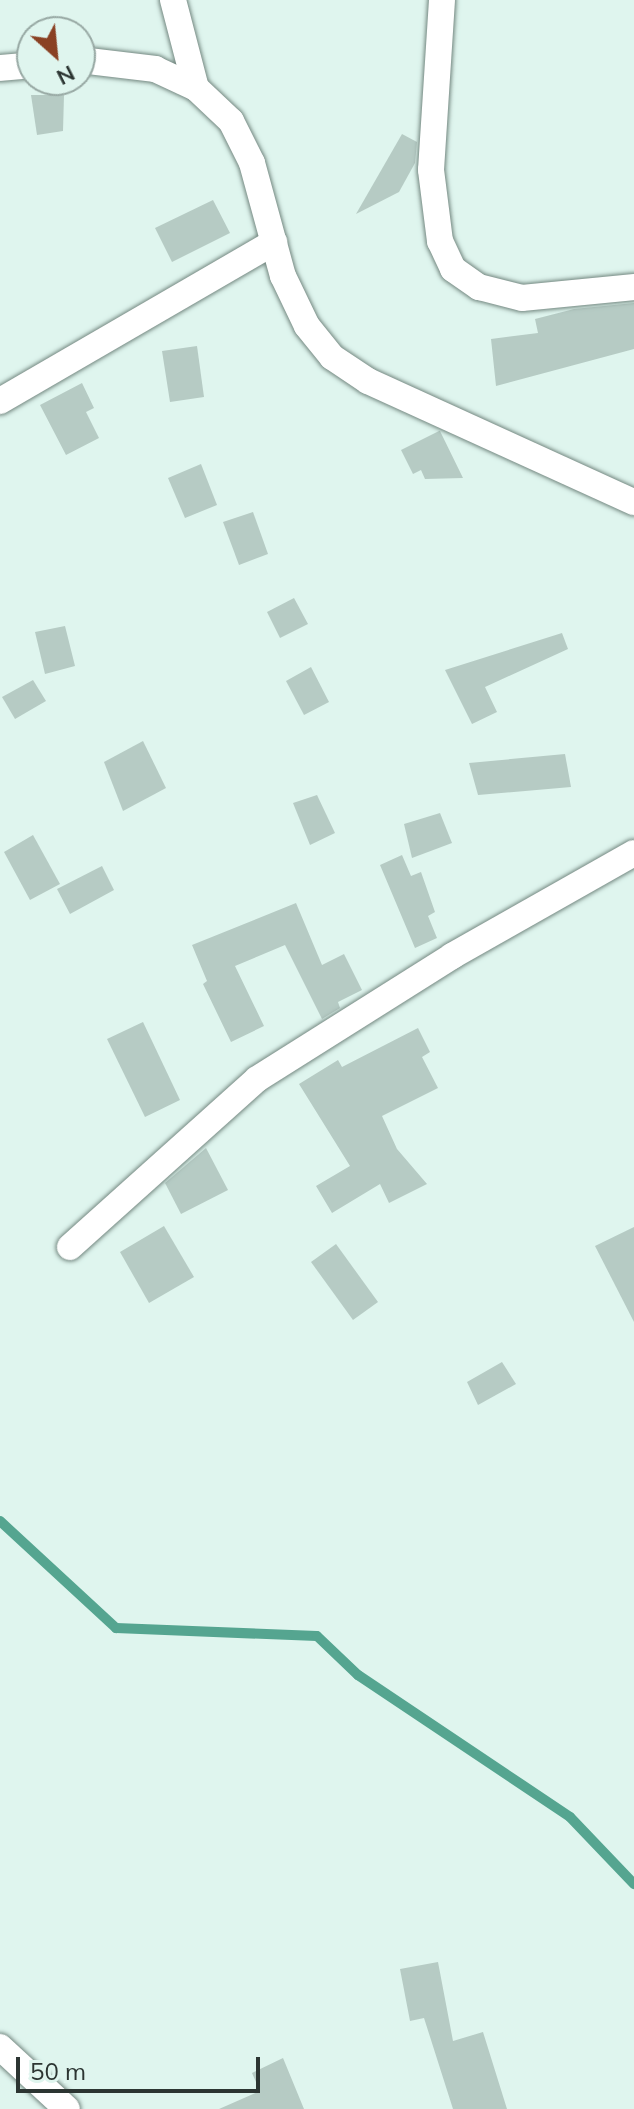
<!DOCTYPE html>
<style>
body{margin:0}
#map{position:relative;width:634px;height:2109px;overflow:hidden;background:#dff5ee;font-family:Mulish,sans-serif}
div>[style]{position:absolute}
.stream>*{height:10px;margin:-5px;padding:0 5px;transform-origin:5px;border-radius:5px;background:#55a590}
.building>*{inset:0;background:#b6cbc4}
.roads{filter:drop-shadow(0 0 2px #748881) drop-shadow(0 0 2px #748881)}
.street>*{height:26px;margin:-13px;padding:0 13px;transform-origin:13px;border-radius:13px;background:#fff}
span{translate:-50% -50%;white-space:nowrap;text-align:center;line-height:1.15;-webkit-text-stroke:7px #dff5ee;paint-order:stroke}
.north{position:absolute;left:16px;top:16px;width:80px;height:80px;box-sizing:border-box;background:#dff5ee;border:2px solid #97a8a3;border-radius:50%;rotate:153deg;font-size:22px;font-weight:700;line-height:32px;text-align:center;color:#2c3532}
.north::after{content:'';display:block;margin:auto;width:28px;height:36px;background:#8a4123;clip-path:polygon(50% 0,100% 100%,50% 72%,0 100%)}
.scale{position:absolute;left:16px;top:2057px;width:244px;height:36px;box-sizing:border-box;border:4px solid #2c3532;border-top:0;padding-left:10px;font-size:24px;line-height:28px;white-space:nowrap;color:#2c3532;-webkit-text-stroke:6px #dff5ee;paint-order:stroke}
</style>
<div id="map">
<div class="stream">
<div style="left:0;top:1521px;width:158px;rotate:42.7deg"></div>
<div style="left:116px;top:1628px;width:201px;rotate:2.3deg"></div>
<div style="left:317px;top:1636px;width:57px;rotate:43.6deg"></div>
<div style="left:358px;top:1675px;width:255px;rotate:33.8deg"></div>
<div style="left:570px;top:1817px;width:93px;rotate:46.3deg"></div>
</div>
<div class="building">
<div style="clip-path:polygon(31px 95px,64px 95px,63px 131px,37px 135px)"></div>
<div style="clip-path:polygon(402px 134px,417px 142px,415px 163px,399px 192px,356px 214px)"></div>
<div style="clip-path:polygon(213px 200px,230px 233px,172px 262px,155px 228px)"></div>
<div style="clip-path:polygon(634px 303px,634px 349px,496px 386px,491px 339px,538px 333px,535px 319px,574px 309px)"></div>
<div style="clip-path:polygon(197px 346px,204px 397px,170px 402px,162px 351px)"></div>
<div style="clip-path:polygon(82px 383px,94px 408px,86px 412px,99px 438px,66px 455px,40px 405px)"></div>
<div style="clip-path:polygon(439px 431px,440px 431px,463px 478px,425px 479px,421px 470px,413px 474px,401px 450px)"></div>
<div style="clip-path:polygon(201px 464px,217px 505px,185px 518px,168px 478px)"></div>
<div style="clip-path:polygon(253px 512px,268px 554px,239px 565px,223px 522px)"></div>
<div style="clip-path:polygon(294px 598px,308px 624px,280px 638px,267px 612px)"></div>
<div style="clip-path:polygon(65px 626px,75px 666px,45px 674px,35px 632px)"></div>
<div style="clip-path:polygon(562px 633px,568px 649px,485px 687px,497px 712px,472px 724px,445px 670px)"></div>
<div style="clip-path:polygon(311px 667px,329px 702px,304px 715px,286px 681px)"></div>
<div style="clip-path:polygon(33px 680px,46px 701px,15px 719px,2px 697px)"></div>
<div style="clip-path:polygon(143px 741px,166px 788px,123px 811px,104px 762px)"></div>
<div style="clip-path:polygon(565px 754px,571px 787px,478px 795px,469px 763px)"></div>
<div style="clip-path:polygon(317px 795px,335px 833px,310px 845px,293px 803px)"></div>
<div style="clip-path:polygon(440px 813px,452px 843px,412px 858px,404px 824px)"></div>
<div style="clip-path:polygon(33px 835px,60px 884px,30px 900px,4px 852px)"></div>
<div style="clip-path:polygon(402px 855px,411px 876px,421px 872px,435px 912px,428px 916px,437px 938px,415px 948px,380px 865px)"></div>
<div style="clip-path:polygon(102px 866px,114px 890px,70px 914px,57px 889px)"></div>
<div style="clip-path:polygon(296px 903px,322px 965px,344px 954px,362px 990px,338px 1002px,340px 1008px,322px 1019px,285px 945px,235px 966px,264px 1026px,231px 1042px,203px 984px,207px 981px,192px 945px)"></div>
<div style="clip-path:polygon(143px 1022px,180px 1100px,145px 1117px,107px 1039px)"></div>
<div style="clip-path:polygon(418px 1028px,430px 1052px,422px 1057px,438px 1088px,382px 1116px,397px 1149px,427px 1184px,389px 1203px,380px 1184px,332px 1213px,316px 1186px,350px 1166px,299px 1084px,338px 1060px,342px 1067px)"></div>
<div style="clip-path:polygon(206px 1148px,228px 1190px,181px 1214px,165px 1183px)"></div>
<div style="clip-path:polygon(164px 1226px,194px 1277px,149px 1303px,120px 1252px)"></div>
<div style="clip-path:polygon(634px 1227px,634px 1322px,595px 1246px)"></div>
<div style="clip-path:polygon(336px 1244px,378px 1302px,353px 1320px,311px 1262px)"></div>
<div style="clip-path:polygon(502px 1362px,516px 1384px,478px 1405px,467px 1382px)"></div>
<div style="clip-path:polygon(438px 1962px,453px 2041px,483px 2032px,507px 2109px,453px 2109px,424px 2018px,410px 2021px,400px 1969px)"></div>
<div style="clip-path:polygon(283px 2058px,304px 2109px,219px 2109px,260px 2091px,252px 2073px)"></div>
</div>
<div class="roads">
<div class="street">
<div style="left:173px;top:0;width:91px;rotate:75.4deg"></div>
<div style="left:442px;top:0;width:170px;rotate:93.7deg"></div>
<div style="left:431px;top:170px;width:72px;rotate:82.8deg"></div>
<div style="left:440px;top:241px;width:31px;rotate:65deg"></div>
<div style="left:453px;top:269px;width:32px;rotate:35deg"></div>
<div style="left:479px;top:287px;width:44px;rotate:14.3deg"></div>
<div style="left:522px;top:298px;width:113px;rotate:-5.6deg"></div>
<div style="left:80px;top:60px;width:76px;rotate:6.8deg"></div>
<div style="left:155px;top:69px;width:45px;rotate:24.9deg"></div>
<div style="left:196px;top:88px;width:48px;rotate:43.3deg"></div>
<div style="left:231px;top:121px;width:47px;rotate:63.4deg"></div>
<div style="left:252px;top:163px;width:117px;rotate:74.7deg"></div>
<div style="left:283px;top:276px;width:55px;rotate:64.4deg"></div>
<div style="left:307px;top:326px;width:40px;rotate:51deg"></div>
<div style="left:332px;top:357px;width:43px;rotate:33.7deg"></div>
<div style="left:368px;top:381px;width:292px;rotate:24.5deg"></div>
<div style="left:0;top:68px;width:32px;rotate:-5deg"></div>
<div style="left:0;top:401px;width:317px;rotate:-30.1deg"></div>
<div style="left:70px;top:1247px;width:251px;rotate:-41.9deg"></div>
<div style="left:257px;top:1079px;width:231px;rotate:-32.2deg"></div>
<div style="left:452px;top:956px;width:209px;rotate:-29.5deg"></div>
<div style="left:0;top:2047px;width:91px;rotate:42.8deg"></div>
</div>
</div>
<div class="north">N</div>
<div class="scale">50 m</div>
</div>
